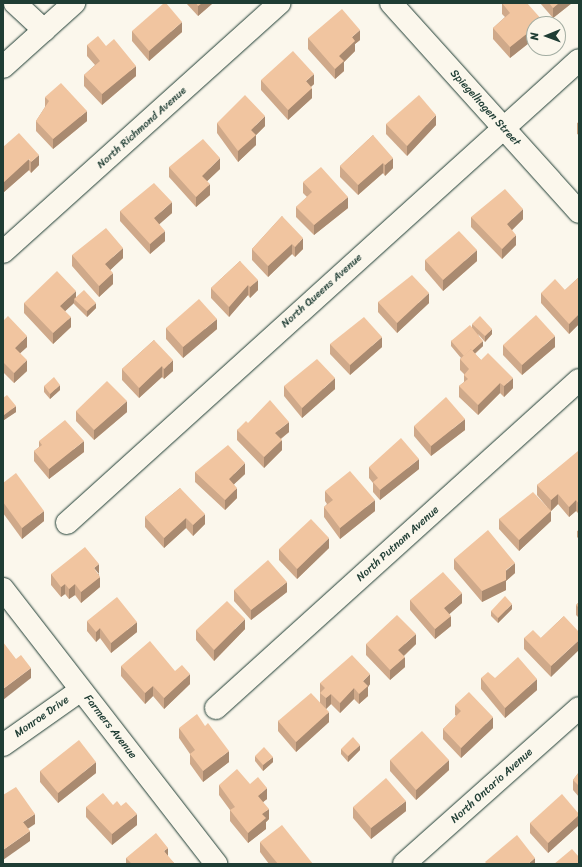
<!DOCTYPE html>
<style>
body{margin:0}
#map{position:relative;width:582px;height:867px;overflow:hidden;background:#fbf7ec;font-family:Sriracha,sans-serif}
div>[style]{position:absolute}
.roads{filter:drop-shadow(0 0 1px #1f3d34) drop-shadow(0 0 1px #1f3d34)}
.minor>*{height:22px;margin:-11px;padding:0 11px;transform-origin:11px;border-radius:11px;background:#fbf7ec}
.wall>*{inset:0;background:#cfa98a}
.shaded-wall>*{inset:0;background:#a98a70}
.building>*{inset:0;background:#f1c5a0}
span{translate:-50% -50%;white-space:nowrap;text-align:center;line-height:1.15;-webkit-text-stroke:4px #fbf7ec;paint-order:stroke}
.street-label{font-size:11px;color:#1f3d34}
.frame{position:absolute;inset:0;border:4px solid #1f3d34;pointer-events:none}
.north{position:absolute;left:526px;top:16px;width:40px;height:40px;box-sizing:border-box;background:#fbf7ec;border:1px solid #a3ada2;border-radius:50%;rotate:269deg;font-size:11px;font-weight:700;line-height:16px;text-align:center;color:#1f3d34}
.north::after{content:'';display:block;margin:auto;width:14px;height:18px;background:#1f3d34;clip-path:polygon(50% 0,100% 100%,50% 72%,0 100%)}
</style>
<div id="map">
<div class="roads">
<div class="minor">
<div style="left:15px;top:3px;width:40px;rotate:43deg"></div>
<div style="left:391px;top:3px;width:281px;rotate:48deg"></div>
<div style="left:3px;top:67px;width:96px;rotate:-42deg"></div>
<div style="left:3px;top:252px;width:372px;rotate:-42deg"></div>
<div style="left:67px;top:523px;width:690px;rotate:-42.12deg"></div>
<div style="left:3px;top:589px;width:348px;rotate:52.2deg"></div>
<div style="left:216px;top:708px;width:489px;rotate:-42.1deg"></div>
<div style="left:3px;top:745px;width:95px;rotate:-35.2deg"></div>
<div style="left:404px;top:864px;width:234px;rotate:-41.7deg"></div>
</div>
</div>
<div class="wall">
<div style="clip-path:polygon(186px 3px,213px 3px,198px 16px)"></div>
<div style="clip-path:polygon(502px 3px,543px 24px,534px 24px,534px 39px,510px 58px,493px 39px,493px 28px,505px 17px,502px 14px)"></div>
<div style="clip-path:polygon(540px 3px,572px 3px,553px 18px)"></div>
<div style="clip-path:polygon(132px 31px,182px 32px,149px 61px,132px 41px)"></div>
<div style="clip-path:polygon(308px 38px,360px 40px,355px 44px,355px 51px,344px 62px,344px 71px,335px 79px,308px 49px)"></div>
<div style="clip-path:polygon(87px 45px,106px 46px,136px 76px,102px 105px,84px 86px,84px 75px,95px 65px,87px 56px)"></div>
<div style="clip-path:polygon(261px 80px,314px 84px,311px 87px,312px 98px,288px 120px,261px 90px)"></div>
<div style="clip-path:polygon(45px 97px,87px 121px,53px 149px,36px 131px,36px 121px,45px 107px)"></div>
<div style="clip-path:polygon(579px 122px,579px 135px,577px 134px,577px 123px)"></div>
<div style="clip-path:polygon(217px 123px,265px 126px,256px 135px,256px 145px,238px 162px,217px 133px)"></div>
<div style="clip-path:polygon(386px 124px,436px 125px,407px 156px,386px 134px)"></div>
<div style="clip-path:polygon(373px 135px,393px 168px,385px 176px,383px 173px,358px 195px,340px 177px,340px 166px)"></div>
<div style="clip-path:polygon(3px 147px,39px 165px,31px 173px,29px 170px,4px 192px,3px 191px)"></div>
<div style="clip-path:polygon(169px 167px,220px 169px,207px 181px,210px 195px,196px 207px,169px 177px)"></div>
<div style="clip-path:polygon(303px 182px,348px 208px,314px 235px,296px 217px,296px 207px,307px 197px,303px 193px)"></div>
<div style="clip-path:polygon(120px 211px,172px 213px,159px 224px,165px 241px,150px 254px,120px 221px)"></div>
<div style="clip-path:polygon(282px 216px,303px 249px,295px 257px,292px 254px,268px 277px,252px 260px,252px 249px)"></div>
<div style="clip-path:polygon(471px 217px,523px 219px,512px 230px,516px 245px,502px 259px,471px 227px)"></div>
<div style="clip-path:polygon(72px 255px,123px 258px,110px 270px,113px 284px,99px 297px,72px 266px)"></div>
<div style="clip-path:polygon(425px 260px,477px 261px,443px 291px,425px 270px)"></div>
<div style="clip-path:polygon(240px 261px,258px 290px,250px 298px,248px 295px,229px 317px,211px 298px,211px 288px)"></div>
<div style="clip-path:polygon(579px 277px,579px 324px,569px 334px,541px 303px,541px 293px,565px 290px)"></div>
<div style="clip-path:polygon(76px 297px,96px 308px,87px 317px,74px 304px,74px 303px,65px 311px,71px 327px,53px 344px,24px 313px,24px 303px)"></div>
<div style="clip-path:polygon(378px 302px,429px 303px,397px 333px,378px 312px)"></div>
<div style="clip-path:polygon(3px 321px,27px 347px,20px 353px,27px 371px,14px 383px,3px 372px)"></div>
<div style="clip-path:polygon(472px 324px,492px 334px,485px 342px,478px 334px,483px 346px,475px 354px,481px 360px,513px 388px,504px 397px,500px 393px,478px 415px,459px 397px,459px 386px,464px 382px,464px 374px,460px 370px,460px 359px,461px 358px,451px 346px,451px 341px,472px 328px)"></div>
<div style="clip-path:polygon(166px 328px,217px 329px,183px 358px,166px 339px)"></div>
<div style="clip-path:polygon(154px 340px,173px 371px,164px 379px,162px 377px,139px 398px,122px 380px,122px 369px)"></div>
<div style="clip-path:polygon(330px 344px,382px 347px,350px 375px,330px 354px)"></div>
<div style="clip-path:polygon(503px 345px,555px 347px,522px 375px,503px 355px)"></div>
<div style="clip-path:polygon(44px 386px,60px 390px,50px 399px,44px 392px)"></div>
<div style="clip-path:polygon(284px 386px,335px 389px,302px 418px,284px 396px)"></div>
<div style="clip-path:polygon(3px 398px,16px 412px,4px 420px,3px 419px)"></div>
<div style="clip-path:polygon(76px 411px,127px 412px,94px 440px,76px 421px)"></div>
<div style="clip-path:polygon(248px 423px,289px 432px,281px 439px,282px 450px,264px 468px,237px 440px,237px 430px)"></div>
<div style="clip-path:polygon(414px 426px,465px 430px,431px 456px,414px 436px)"></div>
<div style="clip-path:polygon(39px 441px,84px 452px,49px 479px,34px 461px,34px 451px,39px 447px)"></div>
<div style="clip-path:polygon(579px 452px,579px 514px,576px 511px,569px 517px,558px 504px,551px 511px,551px 521px,519px 551px,499px 529px,499px 519px,547px 507px,537px 495px,537px 485px)"></div>
<div style="clip-path:polygon(369px 467px,419px 469px,380px 500px,373px 492px,373px 483px,369px 478px)"></div>
<div style="clip-path:polygon(195px 472px,245px 474px,234px 484px,237px 498px,225px 510px,195px 482px)"></div>
<div style="clip-path:polygon(3px 483px,44px 521px,22px 539px,3px 513px)"></div>
<div style="clip-path:polygon(180px 488px,205px 524px,193px 536px,186px 528px,164px 548px,145px 527px,145px 517px)"></div>
<div style="clip-path:polygon(325px 491px,375px 511px,340px 539px,324px 517px,324px 507px,327px 504px,325px 501px)"></div>
<div style="clip-path:polygon(579px 530px,579px 539px,577px 537px,577px 531px)"></div>
<div style="clip-path:polygon(329px 548px,297px 579px,279px 560px,279px 549px)"></div>
<div style="clip-path:polygon(454px 559px,515px 573px,506px 581px,506px 590px,482px 602px,454px 569px)"></div>
<div style="clip-path:polygon(51px 574px,99px 574px,100px 587px,81px 603px,75px 595px,69px 599px,65px 594px,61px 597px,51px 585px)"></div>
<div style="clip-path:polygon(234px 590px,287px 592px,251px 620px,234px 601px)"></div>
<div style="clip-path:polygon(410px 600px,462px 603px,449px 614px,451px 626px,435px 639px,410px 610px)"></div>
<div style="clip-path:polygon(579px 602px,579px 618px,576px 615px,576px 605px)"></div>
<div style="clip-path:polygon(512px 609px,498px 623px,491px 616px,491px 611px)"></div>
<div style="clip-path:polygon(564px 616px,551px 677px,524px 649px,524px 638px,541px 638px)"></div>
<div style="clip-path:polygon(87px 621px,137px 632px,111px 653px,100px 638px,96px 642px,87px 631px)"></div>
<div style="clip-path:polygon(245px 629px,214px 661px,196px 640px,196px 630px)"></div>
<div style="clip-path:polygon(366px 644px,416px 644px,404px 656px,405px 667px,390px 680px,366px 655px)"></div>
<div style="clip-path:polygon(121px 666px,175px 671px,190px 684px,164px 709px,153px 696px,145px 704px,121px 676px)"></div>
<div style="clip-path:polygon(481px 678px,495px 678px,537px 690px,505px 718px,481px 689px)"></div>
<div style="clip-path:polygon(320px 683px,370px 684px,368px 687px,368px 696px,359px 704px,354px 699px,340px 713px,331px 704px,326px 709px,329px 722px,296px 752px,278px 731px,278px 721px,320px 703px)"></div>
<div style="clip-path:polygon(455px 705px,493px 728px,461px 758px,443px 739px,443px 729px,456px 716px,455px 715px)"></div>
<div style="clip-path:polygon(179px 728px,229px 762px,203px 782px,190px 764px,190px 754px,179px 738px)"></div>
<div style="clip-path:polygon(341px 749px,360px 750px,348px 762px,341px 754px)"></div>
<div style="clip-path:polygon(255px 756px,273px 762px,263px 771px,255px 761px)"></div>
<div style="clip-path:polygon(390px 760px,449px 770px,416px 800px,390px 771px)"></div>
<div style="clip-path:polygon(40px 771px,96px 773px,58px 803px,40px 782px)"></div>
<div style="clip-path:polygon(579px 772px,579px 797px,573px 790px,573px 780px)"></div>
<div style="clip-path:polygon(250px 784px,267px 799px,263px 802px,269px 819px,266px 822px,266px 829px,248px 843px,230px 821px,230px 810px,219px 795px,219px 785px)"></div>
<div style="clip-path:polygon(113px 805px,137px 825px,112px 845px,86px 817px,86px 807px)"></div>
<div style="clip-path:polygon(353px 807px,406px 811px,371px 839px,353px 818px)"></div>
<div style="clip-path:polygon(579px 814px,579px 825px,548px 853px,530px 833px,530px 823px)"></div>
<div style="clip-path:polygon(260px 842px,313px 864px,269px 864px,260px 852px)"></div>
<div style="clip-path:polygon(168px 857px,175px 864px,126px 864px,126px 858px)"></div>
</div>
<div class="shaded-wall">
<div style="clip-path:polygon(202px 3px,213px 3px,198px 16px,198px 6px)"></div>
<div style="clip-path:polygon(559px 3px,572px 3px,553px 18px,553px 8px)"></div>
<div style="clip-path:polygon(182px 22px,182px 32px,149px 61px,149px 51px)"></div>
<div style="clip-path:polygon(534px 28px,534px 39px,510px 58px,510px 47px)"></div>
<div style="clip-path:polygon(360px 30px,360px 40px,355px 44px,355px 51px,344px 62px,344px 71px,335px 79px,335px 69px,339px 56px,352px 37px)"></div>
<div style="clip-path:polygon(136px 66px,136px 76px,102px 105px,102px 94px)"></div>
<div style="clip-path:polygon(314px 74px,314px 84px,306px 91px,306px 81px)"></div>
<div style="clip-path:polygon(312px 88px,312px 98px,288px 120px,288px 110px)"></div>
<div style="clip-path:polygon(87px 111px,87px 121px,53px 149px,53px 139px)"></div>
<div style="clip-path:polygon(436px 115px,436px 125px,407px 156px,407px 146px)"></div>
<div style="clip-path:polygon(265px 116px,265px 126px,256px 135px,256px 145px,238px 162px,238px 151px,251px 130px)"></div>
<div style="clip-path:polygon(39px 155px,39px 165px,31px 173px,31px 162px)"></div>
<div style="clip-path:polygon(220px 158px,220px 169px,202px 186px,202px 176px)"></div>
<div style="clip-path:polygon(393px 158px,393px 168px,385px 176px,385px 165px)"></div>
<div style="clip-path:polygon(29px 159px,29px 170px,4px 192px,4px 182px)"></div>
<div style="clip-path:polygon(383px 163px,383px 173px,358px 195px,358px 185px)"></div>
<div style="clip-path:polygon(210px 184px,210px 195px,196px 207px,196px 197px)"></div>
<div style="clip-path:polygon(348px 197px,348px 208px,314px 235px,314px 225px)"></div>
<div style="clip-path:polygon(172px 202px,172px 213px,154px 229px,154px 218px)"></div>
<div style="clip-path:polygon(523px 209px,523px 219px,507px 235px,507px 224px)"></div>
<div style="clip-path:polygon(165px 231px,165px 241px,150px 254px,150px 244px)"></div>
<div style="clip-path:polygon(516px 235px,516px 245px,502px 259px,502px 249px)"></div>
<div style="clip-path:polygon(303px 238px,303px 249px,295px 257px,295px 247px)"></div>
<div style="clip-path:polygon(292px 244px,292px 254px,268px 277px,268px 266px)"></div>
<div style="clip-path:polygon(123px 248px,123px 258px,105px 275px,105px 264px)"></div>
<div style="clip-path:polygon(477px 250px,477px 261px,443px 291px,443px 280px)"></div>
<div style="clip-path:polygon(113px 273px,113px 284px,99px 297px,99px 286px)"></div>
<div style="clip-path:polygon(258px 280px,258px 290px,250px 298px,250px 287px)"></div>
<div style="clip-path:polygon(248px 285px,248px 295px,229px 317px,229px 307px)"></div>
<div style="clip-path:polygon(76px 291px,76px 300px,74px 299px,74px 303px,60px 316px,60px 306px)"></div>
<div style="clip-path:polygon(429px 293px,429px 303px,397px 333px,397px 323px)"></div>
<div style="clip-path:polygon(96px 303px,96px 308px,87px 317px,87px 311px)"></div>
<div style="clip-path:polygon(579px 314px,579px 324px,569px 334px,569px 324px)"></div>
<div style="clip-path:polygon(71px 317px,71px 327px,53px 344px,53px 333px)"></div>
<div style="clip-path:polygon(217px 319px,217px 329px,183px 358px,183px 347px)"></div>
<div style="clip-path:polygon(492px 329px,492px 334px,485px 342px,485px 336px)"></div>
<div style="clip-path:polygon(27px 336px,27px 347px,15px 358px,15px 348px)"></div>
<div style="clip-path:polygon(555px 336px,555px 347px,522px 375px,522px 365px)"></div>
<div style="clip-path:polygon(382px 337px,382px 347px,350px 375px,350px 365px)"></div>
<div style="clip-path:polygon(483px 341px,483px 346px,465px 362px,465px 357px)"></div>
<div style="clip-path:polygon(27px 360px,27px 371px,14px 383px,14px 373px)"></div>
<div style="clip-path:polygon(173px 360px,173px 371px,164px 379px,164px 369px)"></div>
<div style="clip-path:polygon(162px 366px,162px 377px,139px 398px,139px 388px)"></div>
<div style="clip-path:polygon(335px 378px,335px 389px,302px 418px,302px 408px)"></div>
<div style="clip-path:polygon(513px 378px,513px 388px,504px 397px,504px 386px)"></div>
<div style="clip-path:polygon(500px 383px,500px 393px,478px 415px,478px 405px)"></div>
<div style="clip-path:polygon(60px 385px,60px 390px,50px 399px,50px 394px)"></div>
<div style="clip-path:polygon(127px 401px,127px 412px,94px 440px,94px 430px)"></div>
<div style="clip-path:polygon(16px 406px,16px 412px,4px 420px,4px 415px)"></div>
<div style="clip-path:polygon(465px 419px,465px 430px,431px 456px,431px 446px)"></div>
<div style="clip-path:polygon(289px 422px,289px 432px,275px 443px,275px 433px)"></div>
<div style="clip-path:polygon(282px 440px,282px 450px,264px 468px,264px 457px)"></div>
<div style="clip-path:polygon(84px 441px,84px 452px,49px 479px,49px 469px)"></div>
<div style="clip-path:polygon(419px 459px,419px 469px,380px 500px,380px 490px)"></div>
<div style="clip-path:polygon(245px 463px,245px 474px,229px 489px,229px 479px)"></div>
<div style="clip-path:polygon(237px 488px,237px 498px,225px 510px,225px 500px)"></div>
<div style="clip-path:polygon(558px 494px,558px 504px,551px 511px,551px 521px,519px 551px,519px 540px,551px 511px,551px 500px)"></div>
<div style="clip-path:polygon(375px 500px,375px 511px,340px 539px,340px 528px)"></div>
<div style="clip-path:polygon(576px 500px,576px 511px,569px 517px,569px 507px)"></div>
<div style="clip-path:polygon(44px 511px,44px 521px,22px 539px,22px 528px)"></div>
<div style="clip-path:polygon(205px 514px,205px 524px,193px 536px,193px 525px)"></div>
<div style="clip-path:polygon(186px 518px,186px 528px,164px 548px,164px 538px)"></div>
<div style="clip-path:polygon(329px 538px,329px 548px,297px 579px,297px 569px)"></div>
<div style="clip-path:polygon(515px 563px,515px 573px,506px 581px,506px 590px,482px 602px,482px 591px)"></div>
<div style="clip-path:polygon(99px 564px,99px 574px,94px 568px)"></div>
<div style="clip-path:polygon(100px 577px,100px 587px,81px 603px,81px 592px)"></div>
<div style="clip-path:polygon(287px 582px,287px 592px,251px 620px,251px 610px)"></div>
<div style="clip-path:polygon(65px 584px,65px 594px,61px 597px,61px 587px)"></div>
<div style="clip-path:polygon(75px 584px,75px 595px,69px 599px,69px 589px)"></div>
<div style="clip-path:polygon(462px 593px,462px 603px,444px 619px,444px 608px)"></div>
<div style="clip-path:polygon(512px 604px,512px 609px,498px 623px,498px 618px)"></div>
<div style="clip-path:polygon(451px 616px,451px 626px,435px 639px,435px 629px)"></div>
<div style="clip-path:polygon(245px 619px,245px 629px,214px 661px,214px 650px)"></div>
<div style="clip-path:polygon(137px 622px,137px 632px,111px 653px,111px 643px)"></div>
<div style="clip-path:polygon(100px 628px,100px 638px,96px 642px,96px 632px)"></div>
<div style="clip-path:polygon(416px 634px,416px 644px,398px 661px,398px 650px)"></div>
<div style="clip-path:polygon(579px 640px,579px 650px,551px 677px,551px 666px)"></div>
<div style="clip-path:polygon(405px 657px,405px 667px,390px 680px,390px 670px)"></div>
<div style="clip-path:polygon(31px 668px,31px 678px,3px 700px,3px 689px)"></div>
<div style="clip-path:polygon(190px 674px,190px 684px,164px 709px,164px 698px)"></div>
<div style="clip-path:polygon(370px 674px,370px 684px,368px 687px,368px 696px,359px 704px,359px 694px,363px 681px)"></div>
<div style="clip-path:polygon(537px 679px,537px 690px,505px 718px,505px 708px)"></div>
<div style="clip-path:polygon(153px 686px,153px 696px,145px 704px,145px 693px)"></div>
<div style="clip-path:polygon(354px 688px,354px 699px,340px 713px,340px 703px)"></div>
<div style="clip-path:polygon(331px 694px,331px 704px,326px 709px,326px 698px)"></div>
<div style="clip-path:polygon(329px 712px,329px 722px,296px 752px,296px 742px)"></div>
<div style="clip-path:polygon(493px 717px,493px 728px,461px 758px,461px 748px)"></div>
<div style="clip-path:polygon(360px 745px,360px 750px,348px 762px,348px 756px)"></div>
<div style="clip-path:polygon(229px 751px,229px 762px,203px 782px,203px 771px)"></div>
<div style="clip-path:polygon(273px 757px,273px 762px,263px 771px,263px 765px)"></div>
<div style="clip-path:polygon(449px 760px,449px 770px,416px 800px,416px 790px)"></div>
<div style="clip-path:polygon(96px 762px,96px 773px,58px 803px,58px 793px)"></div>
<div style="clip-path:polygon(267px 788px,267px 799px,258px 806px,258px 796px)"></div>
<div style="clip-path:polygon(406px 801px,406px 811px,371px 839px,371px 828px)"></div>
<div style="clip-path:polygon(269px 809px,269px 819px,266px 822px,266px 829px,248px 843px,248px 833px,262px 814px)"></div>
<div style="clip-path:polygon(35px 814px,35px 824px,23px 832px,23px 822px)"></div>
<div style="clip-path:polygon(137px 814px,137px 825px,112px 845px,112px 834px)"></div>
<div style="clip-path:polygon(579px 815px,579px 825px,548px 853px,548px 843px)"></div>
<div style="clip-path:polygon(30px 831px,30px 841px,3px 860px,3px 850px)"></div>
<div style="clip-path:polygon(168px 848px,168px 858px,164px 851px)"></div>
<div style="clip-path:polygon(535px 858px,535px 864px,528px 864px)"></div>
</div>
<div class="building">
<div style="clip-path:polygon(164px 3px,166px 3px,182px 22px,149px 51px,132px 31px)"></div>
<div style="clip-path:polygon(196px 3px,202px 3px,198px 6px)"></div>
<div style="clip-path:polygon(502px 3px,527px 3px,543px 21px,539px 24px,534px 24px,534px 28px,510px 47px,493px 28px,510px 13px)"></div>
<div style="clip-path:polygon(549px 3px,559px 3px,553px 8px)"></div>
<div style="clip-path:polygon(342px 9px,360px 30px,352px 37px,355px 41px,339px 56px,344px 61px,335px 69px,308px 38px)"></div>
<div style="clip-path:polygon(98px 36px,106px 46px,114px 39px,136px 66px,102px 94px,84px 75px,100px 61px,87px 45px)"></div>
<div style="clip-path:polygon(293px 51px,314px 74px,306px 81px,312px 88px,288px 110px,261px 80px)"></div>
<div style="clip-path:polygon(61px 83px,87px 111px,53px 139px,36px 121px,49px 101px,45px 97px)"></div>
<div style="clip-path:polygon(245px 95px,265px 116px,251px 130px,256px 135px,238px 151px,217px 123px)"></div>
<div style="clip-path:polygon(419px 95px,436px 115px,407px 146px,386px 124px)"></div>
<div style="clip-path:polygon(19px 133px,39px 155px,31px 162px,29px 159px,4px 182px,3px 181px,3px 147px)"></div>
<div style="clip-path:polygon(373px 135px,393px 158px,385px 165px,383px 163px,358px 185px,340px 166px)"></div>
<div style="clip-path:polygon(203px 139px,220px 158px,202px 176px,210px 184px,196px 197px,169px 167px)"></div>
<div style="clip-path:polygon(321px 167px,348px 197px,314px 225px,296px 207px,312px 192px,303px 182px)"></div>
<div style="clip-path:polygon(154px 183px,172px 202px,154px 218px,165px 231px,150px 244px,120px 211px)"></div>
<div style="clip-path:polygon(505px 189px,523px 209px,507px 224px,516px 235px,502px 249px,471px 217px)"></div>
<div style="clip-path:polygon(282px 216px,303px 238px,295px 247px,292px 244px,268px 266px,252px 249px)"></div>
<div style="clip-path:polygon(106px 228px,123px 248px,105px 264px,113px 273px,99px 286px,72px 255px)"></div>
<div style="clip-path:polygon(459px 231px,477px 250px,443px 280px,425px 260px)"></div>
<div style="clip-path:polygon(240px 261px,258px 280px,250px 287px,248px 285px,229px 307px,211px 288px)"></div>
<div style="clip-path:polygon(57px 271px,76px 291px,60px 306px,71px 317px,53px 333px,24px 303px)"></div>
<div style="clip-path:polygon(412px 275px,429px 293px,397px 323px,378px 302px)"></div>
<div style="clip-path:polygon(579px 277px,579px 314px,569px 324px,541px 293px,555px 279px,565px 290px)"></div>
<div style="clip-path:polygon(84px 290px,96px 303px,87px 311px,74px 299px)"></div>
<div style="clip-path:polygon(199px 299px,217px 319px,183px 347px,166px 328px)"></div>
<div style="clip-path:polygon(536px 315px,555px 336px,522px 365px,503px 345px)"></div>
<div style="clip-path:polygon(8px 316px,27px 336px,15px 348px,27px 360px,14px 373px,3px 362px,3px 321px)"></div>
<div style="clip-path:polygon(480px 316px,492px 329px,485px 336px,472px 324px)"></div>
<div style="clip-path:polygon(364px 317px,382px 337px,350px 365px,330px 344px)"></div>
<div style="clip-path:polygon(470px 325px,483px 341px,472px 351px,471px 349px,464px 356px,451px 341px)"></div>
<div style="clip-path:polygon(154px 340px,173px 360px,164px 369px,162px 366px,139px 388px,122px 369px)"></div>
<div style="clip-path:polygon(471px 349px,481px 360px,488px 353px,513px 378px,504px 386px,500px 383px,478px 405px,459px 386px,468px 379px,464px 375px,469px 369px,460px 359px)"></div>
<div style="clip-path:polygon(317px 359px,335px 378px,302px 408px,284px 386px)"></div>
<div style="clip-path:polygon(54px 377px,60px 385px,50px 394px,44px 386px)"></div>
<div style="clip-path:polygon(107px 381px,127px 401px,94px 430px,76px 411px)"></div>
<div style="clip-path:polygon(7px 395px,16px 406px,4px 415px,3px 414px,3px 398px)"></div>
<div style="clip-path:polygon(446px 397px,465px 419px,431px 446px,414px 426px)"></div>
<div style="clip-path:polygon(270px 400px,289px 422px,275px 433px,282px 440px,264px 457px,237px 430px,246px 421px,248px 423px)"></div>
<div style="clip-path:polygon(65px 420px,84px 441px,49px 469px,34px 451px,42px 445px,39px 441px)"></div>
<div style="clip-path:polygon(401px 438px,419px 459px,380px 490px,373px 482px,378px 478px,369px 467px)"></div>
<div style="clip-path:polygon(228px 445px,245px 463px,229px 479px,237px 488px,225px 500px,195px 472px)"></div>
<div style="clip-path:polygon(578px 451px,579px 452px,579px 504px,576px 500px,569px 507px,558px 494px,551px 500px,537px 485px)"></div>
<div style="clip-path:polygon(350px 471px,375px 500px,340px 528px,324px 507px,333px 500px,325px 491px)"></div>
<div style="clip-path:polygon(16px 473px,44px 511px,22px 528px,3px 502px,3px 483px)"></div>
<div style="clip-path:polygon(180px 488px,205px 514px,193px 525px,186px 518px,164px 538px,145px 517px)"></div>
<div style="clip-path:polygon(533px 492px,551px 511px,519px 540px,499px 519px)"></div>
<div style="clip-path:polygon(311px 519px,329px 538px,297px 569px,279px 549px)"></div>
<div style="clip-path:polygon(488px 530px,515px 563px,506px 570px,506px 580px,482px 591px,454px 559px)"></div>
<div style="clip-path:polygon(85px 547px,99px 564px,94px 568px,100px 577px,81px 592px,75px 584px,69px 589px,65px 584px,61px 587px,51px 574px)"></div>
<div style="clip-path:polygon(268px 560px,287px 582px,251px 610px,234px 590px)"></div>
<div style="clip-path:polygon(443px 572px,462px 593px,444px 608px,451px 616px,435px 629px,410px 600px)"></div>
<div style="clip-path:polygon(505px 596px,512px 604px,498px 618px,491px 611px)"></div>
<div style="clip-path:polygon(117px 597px,137px 622px,111px 643px,100px 628px,96px 632px,87px 621px)"></div>
<div style="clip-path:polygon(227px 601px,245px 619px,214px 650px,196px 630px)"></div>
<div style="clip-path:polygon(579px 602px,579px 608px,576px 605px)"></div>
<div style="clip-path:polygon(397px 615px,416px 634px,398px 650px,405px 657px,390px 670px,366px 644px)"></div>
<div style="clip-path:polygon(564px 616px,579px 632px,579px 640px,551px 666px,524px 638px,533px 630px,541px 638px)"></div>
<div style="clip-path:polygon(150px 641px,175px 671px,182px 665px,190px 674px,164px 698px,153px 686px,145px 693px,121px 666px)"></div>
<div style="clip-path:polygon(3px 642px,16px 659px,21px 655px,31px 668px,3px 689px)"></div>
<div style="clip-path:polygon(352px 655px,370px 674px,363px 681px,368px 686px,359px 694px,354px 688px,340px 703px,331px 694px,326px 698px,320px 693px,325px 688px,320px 683px)"></div>
<div style="clip-path:polygon(518px 657px,537px 679px,505px 708px,481px 678px,488px 672px,495px 678px)"></div>
<div style="clip-path:polygon(469px 692px,493px 717px,461px 748px,443px 729px,461px 711px,455px 705px)"></div>
<div style="clip-path:polygon(311px 693px,329px 712px,296px 742px,278px 721px)"></div>
<div style="clip-path:polygon(197px 714px,205px 726px,208px 723px,229px 751px,203px 771px,190px 754px,195px 750px,179px 728px)"></div>
<div style="clip-path:polygon(422px 731px,449px 760px,416px 790px,390px 760px)"></div>
<div style="clip-path:polygon(353px 737px,360px 745px,348px 756px,341px 749px)"></div>
<div style="clip-path:polygon(79px 740px,96px 762px,58px 793px,40px 771px)"></div>
<div style="clip-path:polygon(264px 747px,273px 757px,263px 765px,255px 756px)"></div>
<div style="clip-path:polygon(237px 769px,250px 784px,258px 777px,267px 788px,258px 796px,269px 809px,262px 814px,266px 818px,248px 833px,230px 810px,235px 807px,219px 785px)"></div>
<div style="clip-path:polygon(579px 772px,579px 786px,573px 780px)"></div>
<div style="clip-path:polygon(386px 778px,406px 801px,371px 828px,353px 807px)"></div>
<div style="clip-path:polygon(16px 787px,35px 814px,23px 822px,30px 831px,3px 850px,3px 795px)"></div>
<div style="clip-path:polygon(103px 793px,113px 805px,117px 801px,121px 806px,126px 802px,137px 814px,112px 834px,86px 807px)"></div>
<div style="clip-path:polygon(562px 794px,579px 814px,579px 815px,548px 843px,530px 823px)"></div>
<div style="clip-path:polygon(282px 825px,313px 864px,278px 864px,260px 842px)"></div>
<div style="clip-path:polygon(156px 833px,168px 848px,164px 851px,175px 864px,132px 864px,126px 858px)"></div>
<div style="clip-path:polygon(517px 835px,535px 858px,528px 864px,487px 864px,485px 862px)"></div>
<div style="clip-path:polygon(572px 849px,579px 857px,579px 864px,554px 864px)"></div>
</div>
<div class="street-label">
<span style="left:485px;top:108px;rotate:48deg">Spiegelhagen Street</span>
<span style="left:142px;top:128px;rotate:-42deg">North Richmond Avenue</span>
<span style="left:322px;top:291px;rotate:-42deg">North Queens Avenue</span>
<span style="left:398px;top:544px;rotate:-42deg">North Putnam Avenue</span>
<span style="left:42px;top:717px;rotate:-35deg">Monroe Drive</span>
<span style="left:110px;top:727px;rotate:52deg">Farmers Avenue</span>
<span style="left:492px;top:786px;rotate:-42deg">North Ontario Avenue</span>
</div>
<div class="frame"></div>
<div class="north">N</div>
</div>
